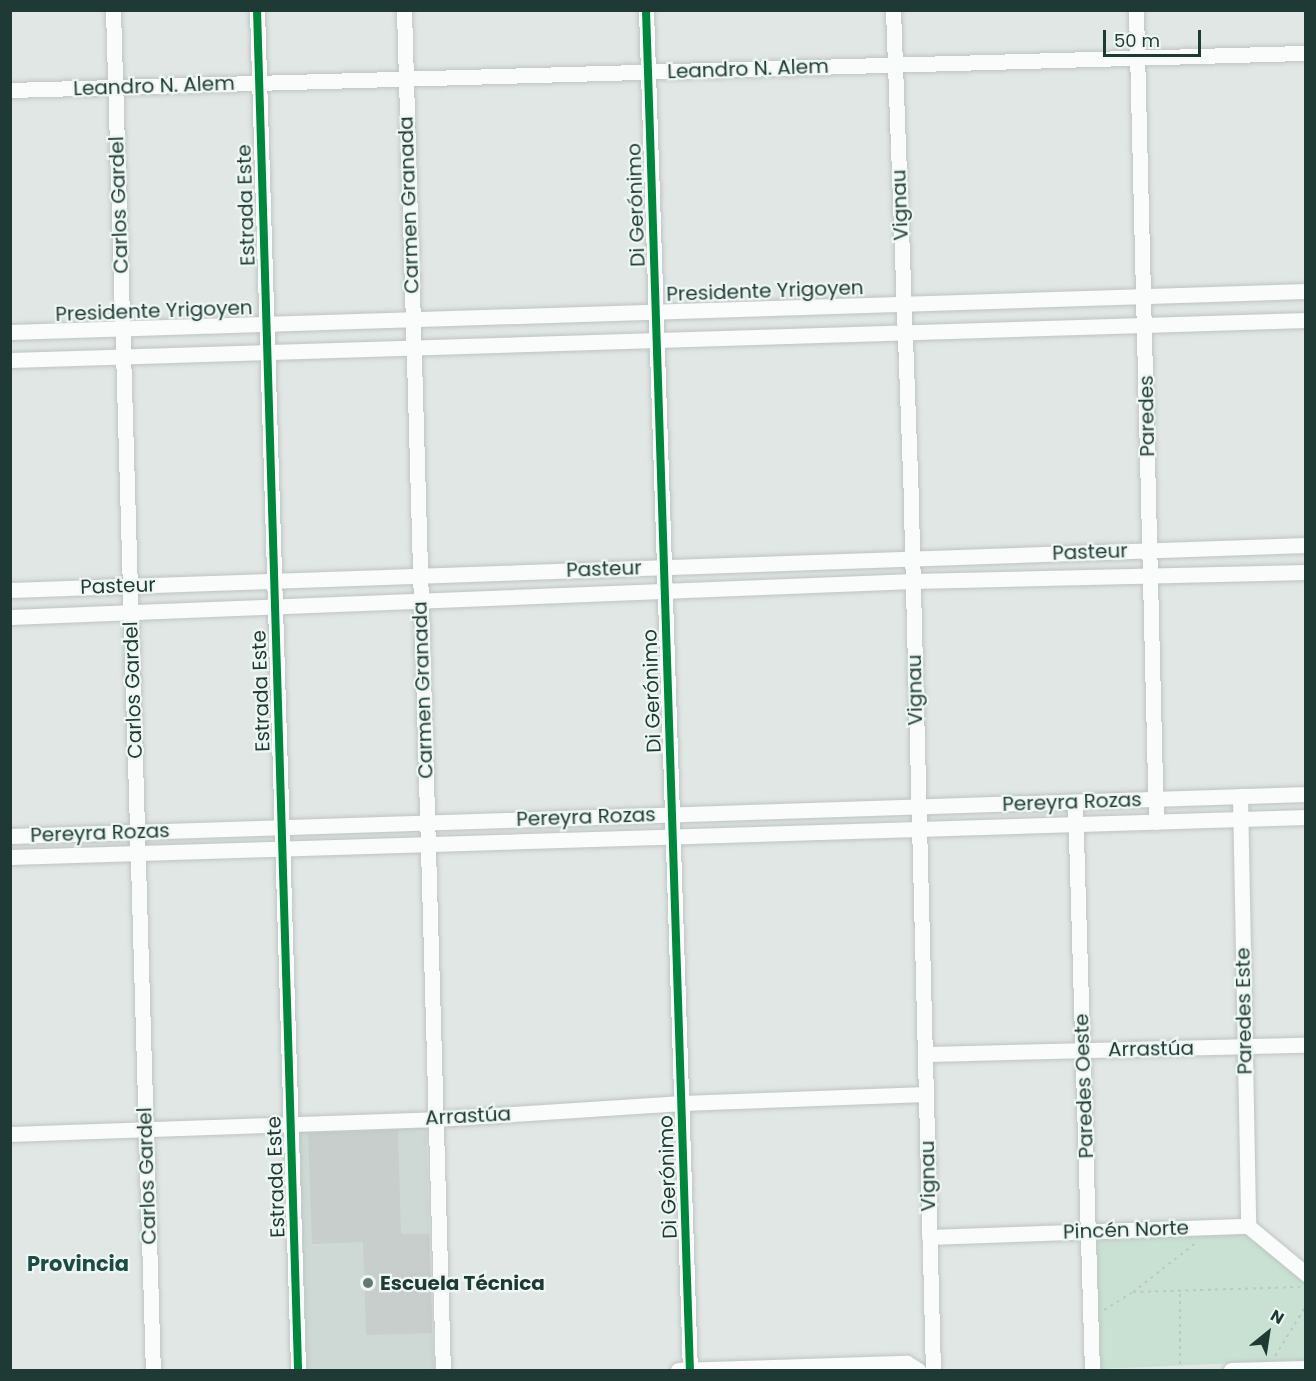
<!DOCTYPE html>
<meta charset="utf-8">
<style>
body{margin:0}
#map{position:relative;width:1316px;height:1381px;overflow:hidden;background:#e1e7e5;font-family:Poppins,sans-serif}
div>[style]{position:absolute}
.built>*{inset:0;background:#ced9d5}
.green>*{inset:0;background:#c9e1d3}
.building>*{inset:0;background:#c8cecc}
.path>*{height:2px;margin-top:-1px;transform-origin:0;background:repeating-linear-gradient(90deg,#bfc7c6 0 3px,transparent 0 7.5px)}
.roads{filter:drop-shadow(0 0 2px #bec4c2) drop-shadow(0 0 2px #bec4c2)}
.minor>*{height:15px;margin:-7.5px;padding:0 7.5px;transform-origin:7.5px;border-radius:7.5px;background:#fafbfb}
.cycleway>*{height:8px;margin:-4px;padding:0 4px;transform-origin:4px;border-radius:4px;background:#00873e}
.dots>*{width:16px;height:16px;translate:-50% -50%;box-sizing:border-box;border:3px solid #eef7f3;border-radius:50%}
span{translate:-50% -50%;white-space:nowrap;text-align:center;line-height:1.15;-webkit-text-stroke:4.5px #eef7f3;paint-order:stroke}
.street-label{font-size:20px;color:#1f3a35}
.poi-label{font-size:20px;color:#1f3a35;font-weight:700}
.left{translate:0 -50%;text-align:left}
.neighbourhood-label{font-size:21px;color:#1b4c45;font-weight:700}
.frame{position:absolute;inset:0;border:12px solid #1f3a35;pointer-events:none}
.north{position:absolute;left:1238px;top:1303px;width:60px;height:60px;-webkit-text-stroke:4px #eef7f3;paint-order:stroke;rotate:30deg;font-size:16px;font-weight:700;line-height:24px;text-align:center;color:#1f3a35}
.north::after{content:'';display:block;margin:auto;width:21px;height:27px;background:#1f3a35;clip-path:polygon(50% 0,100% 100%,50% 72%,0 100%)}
.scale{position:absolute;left:1103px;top:30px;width:98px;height:27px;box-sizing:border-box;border:3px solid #1f3a35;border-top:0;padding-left:8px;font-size:18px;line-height:21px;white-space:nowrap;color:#1f3a35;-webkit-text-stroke:4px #eef7f3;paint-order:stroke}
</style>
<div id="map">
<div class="built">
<div style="clip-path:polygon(426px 1128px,434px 1370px,307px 1370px,299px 1132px)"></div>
</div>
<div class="green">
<div style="clip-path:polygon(1245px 1233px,1305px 1278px,1305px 1360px,1099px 1369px,1097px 1238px)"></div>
</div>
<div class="building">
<div style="clip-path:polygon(398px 1130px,401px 1234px,429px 1234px,432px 1333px,366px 1335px,363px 1242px,312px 1244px,308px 1133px)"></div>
</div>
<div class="path">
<div style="left:1133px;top:1292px;width:81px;rotate:-38deg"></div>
<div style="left:1104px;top:1310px;width:34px;rotate:-32deg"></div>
<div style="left:1133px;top:1292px;width:167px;rotate:-1.7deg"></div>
<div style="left:1275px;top:1356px;width:59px;rotate:-58.2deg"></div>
<div style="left:1180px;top:1364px;width:73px;rotate:-90deg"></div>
</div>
<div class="roads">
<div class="minor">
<div style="left:113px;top:10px;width:1361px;rotate:88.32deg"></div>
<div style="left:257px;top:10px;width:1361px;rotate:88.27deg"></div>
<div style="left:404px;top:10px;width:1361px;rotate:88.36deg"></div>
<div style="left:646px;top:10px;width:1361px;rotate:88.15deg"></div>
<div style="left:893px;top:10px;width:499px;rotate:87.9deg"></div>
<div style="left:911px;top:509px;width:861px;rotate:88.54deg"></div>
<div style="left:1136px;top:10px;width:812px;rotate:88.59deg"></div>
<div style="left:10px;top:90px;width:1297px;rotate:-1.64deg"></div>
<div style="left:10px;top:332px;width:1297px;rotate:-1.81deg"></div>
<div style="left:10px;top:360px;width:1297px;rotate:-1.77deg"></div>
<div style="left:10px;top:590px;width:1297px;rotate:-1.99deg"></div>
<div style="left:10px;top:617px;width:904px;rotate:-2.28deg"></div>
<div style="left:913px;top:581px;width:393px;rotate:-1.3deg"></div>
<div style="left:1240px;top:796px;width:430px;rotate:88.9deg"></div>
<div style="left:1075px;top:802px;width:568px;rotate:88.29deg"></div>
<div style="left:10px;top:836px;width:1297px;rotate:-1.86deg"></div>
<div style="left:10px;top:857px;width:1297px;rotate:-1.77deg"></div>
<div style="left:925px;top:1054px;width:381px;rotate:-1.4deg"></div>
<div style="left:10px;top:1134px;width:426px;rotate:-2deg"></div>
<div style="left:436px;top:1119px;width:247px;rotate:-3.7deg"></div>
<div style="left:682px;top:1103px;width:244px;rotate:-2.1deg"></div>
<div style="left:929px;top:1237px;width:319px;rotate:-2deg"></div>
<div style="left:1248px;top:1226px;width:75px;rotate:39.6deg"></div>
<div style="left:678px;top:1370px;width:229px;rotate:-1.8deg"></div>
<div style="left:907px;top:1363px;width:13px;rotate:32deg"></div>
<div style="left:1231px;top:1370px;width:75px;rotate:-1.5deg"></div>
</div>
</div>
<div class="cycleway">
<div style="left:257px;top:10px;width:1361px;rotate:88.27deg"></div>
<div style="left:646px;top:10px;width:1361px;rotate:88.15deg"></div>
</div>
<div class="dots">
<div style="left:368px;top:1283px;background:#637773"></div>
</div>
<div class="street-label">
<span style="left:748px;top:69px;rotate:-2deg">Leandro N. Alem</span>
<span style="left:154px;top:86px;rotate:-2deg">Leandro N. Alem</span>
<span style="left:119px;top:205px;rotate:-92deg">Carlos Gardel</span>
<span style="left:246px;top:205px;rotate:-92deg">Estrada Este</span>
<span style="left:409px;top:205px;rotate:-92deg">Carmen Granada</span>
<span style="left:636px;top:205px;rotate:-92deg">Di Gerónimo</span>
<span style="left:900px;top:205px;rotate:-92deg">Vignau</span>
<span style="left:765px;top:291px;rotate:-2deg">Presidente Yrigoyen</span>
<span style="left:154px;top:311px;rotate:-2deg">Presidente Yrigoyen</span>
<span style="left:1147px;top:416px;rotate:-91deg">Paredes</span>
<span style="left:1090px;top:552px;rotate:-2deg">Pasteur</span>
<span style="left:604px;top:569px;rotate:-2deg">Pasteur</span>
<span style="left:118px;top:586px;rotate:-2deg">Pasteur</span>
<span style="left:133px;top:690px;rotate:-92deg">Carlos Gardel</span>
<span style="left:423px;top:690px;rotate:-92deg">Carmen Granada</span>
<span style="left:915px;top:690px;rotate:-91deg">Vignau</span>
<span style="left:261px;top:691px;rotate:-92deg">Estrada Este</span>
<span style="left:652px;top:691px;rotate:-92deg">Di Gerónimo</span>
<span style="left:1072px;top:802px;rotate:-2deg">Pereyra Rozas</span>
<span style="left:586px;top:817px;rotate:-2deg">Pereyra Rozas</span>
<span style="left:100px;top:833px;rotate:-2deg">Pereyra Rozas</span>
<span style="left:1244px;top:1011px;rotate:-91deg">Paredes Este</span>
<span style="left:1151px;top:1049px;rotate:-1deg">Arrastúa</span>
<span style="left:1084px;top:1086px;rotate:-92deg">Paredes Oeste</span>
<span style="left:468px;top:1116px;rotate:-3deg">Arrastúa</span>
<span style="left:147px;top:1176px;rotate:-92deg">Carlos Gardel</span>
<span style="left:928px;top:1176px;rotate:-91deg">Vignau</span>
<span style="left:276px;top:1177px;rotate:-92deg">Estrada Este</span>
<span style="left:668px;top:1177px;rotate:-92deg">Di Gerónimo</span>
<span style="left:1126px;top:1230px;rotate:-2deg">Pincén Norte</span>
</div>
<div class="poi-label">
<span class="left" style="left:380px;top:1283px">Escuela Técnica</span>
</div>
<div class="neighbourhood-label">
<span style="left:78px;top:1264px">Provincia</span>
</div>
<div class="frame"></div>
<div class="north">N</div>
<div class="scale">50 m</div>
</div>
